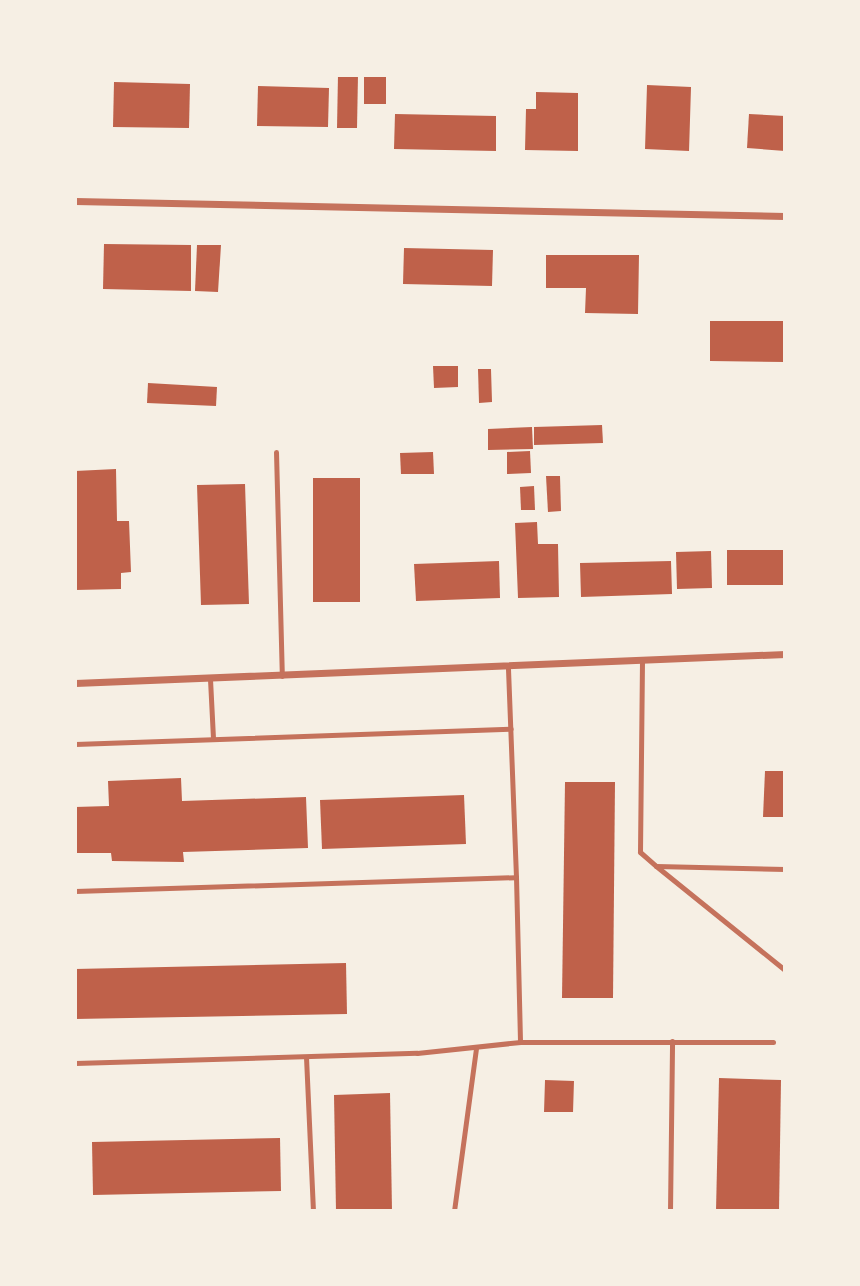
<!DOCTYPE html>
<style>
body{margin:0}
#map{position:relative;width:860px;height:1286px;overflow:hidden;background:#f6efe4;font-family:Inter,sans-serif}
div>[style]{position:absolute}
.building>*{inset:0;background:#bf614a}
.service>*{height:5px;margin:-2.5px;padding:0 2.5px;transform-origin:2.5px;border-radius:2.5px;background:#c5725c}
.minor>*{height:7px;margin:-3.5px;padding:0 3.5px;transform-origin:3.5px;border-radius:3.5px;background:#c5725c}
span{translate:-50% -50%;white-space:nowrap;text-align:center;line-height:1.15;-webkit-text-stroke:7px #f6efe4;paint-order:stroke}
.frame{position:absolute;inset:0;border:77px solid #f6efe4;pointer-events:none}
</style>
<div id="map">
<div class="building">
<div style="clip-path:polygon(338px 75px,358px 75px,357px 128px,337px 128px)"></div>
<div style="clip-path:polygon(364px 75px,386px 75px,386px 104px,364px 104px)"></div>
<div style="clip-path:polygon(114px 82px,190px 84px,189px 128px,113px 127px)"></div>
<div style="clip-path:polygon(647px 85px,691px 87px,689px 151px,645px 149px)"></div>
<div style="clip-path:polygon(258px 86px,329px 88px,328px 127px,257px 126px)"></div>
<div style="clip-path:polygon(536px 92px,578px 93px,578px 151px,525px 150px,526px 109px,536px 109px)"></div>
<div style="clip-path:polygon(395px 114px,496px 116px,496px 151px,394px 149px)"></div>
<div style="clip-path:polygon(749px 114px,785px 116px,785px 151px,747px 148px)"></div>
<div style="clip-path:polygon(104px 244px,191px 245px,191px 291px,103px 289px)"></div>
<div style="clip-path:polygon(197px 245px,221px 245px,218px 292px,195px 291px)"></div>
<div style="clip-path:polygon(404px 248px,493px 250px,492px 286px,403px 284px)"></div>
<div style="clip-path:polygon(546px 255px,639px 255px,638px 314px,585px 313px,586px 288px,546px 288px)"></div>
<div style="clip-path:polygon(710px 321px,785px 321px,785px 362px,710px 361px)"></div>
<div style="clip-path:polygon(433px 366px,458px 366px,458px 387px,434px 388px)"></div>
<div style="clip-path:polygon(478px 369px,491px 369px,492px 402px,479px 403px)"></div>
<div style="clip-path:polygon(148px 383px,217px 387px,216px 406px,147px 403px)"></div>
<div style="clip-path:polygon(602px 425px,603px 443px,534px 445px,534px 427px)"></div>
<div style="clip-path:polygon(532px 427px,533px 449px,488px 450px,488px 429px)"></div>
<div style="clip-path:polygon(530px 451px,531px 473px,507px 474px,507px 452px)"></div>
<div style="clip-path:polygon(433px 452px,434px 474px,401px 474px,400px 453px)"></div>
<div style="clip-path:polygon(116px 469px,117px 521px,129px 521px,131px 572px,121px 573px,121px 589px,75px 590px,75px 471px)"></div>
<div style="clip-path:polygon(546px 476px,560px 476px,561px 511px,548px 512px)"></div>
<div style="clip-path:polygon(313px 478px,360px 478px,360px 602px,313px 602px)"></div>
<div style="clip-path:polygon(245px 484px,249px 604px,201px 605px,197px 485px)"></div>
<div style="clip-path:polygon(534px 486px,535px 510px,521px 510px,520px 487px)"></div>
<div style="clip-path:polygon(537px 522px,538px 544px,558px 544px,559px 597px,518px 598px,515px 523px)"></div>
<div style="clip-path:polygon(727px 550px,785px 550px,785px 585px,727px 585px)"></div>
<div style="clip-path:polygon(711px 551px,712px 588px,677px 589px,676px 552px)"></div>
<div style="clip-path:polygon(499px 561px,500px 598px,416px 601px,414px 564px)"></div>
<div style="clip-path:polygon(671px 561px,672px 594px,581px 597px,580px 563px)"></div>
<div style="clip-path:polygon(765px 771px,785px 771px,785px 817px,763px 817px)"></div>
<div style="clip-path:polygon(181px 778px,182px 801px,306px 797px,308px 848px,183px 852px,184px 862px,112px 861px,111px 853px,75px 853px,75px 807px,109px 806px,108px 781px)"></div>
<div style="clip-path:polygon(565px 782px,615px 782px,613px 998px,562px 998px)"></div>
<div style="clip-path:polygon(464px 795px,466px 844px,322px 849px,320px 800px)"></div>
<div style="clip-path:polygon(346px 963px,347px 1014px,75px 1019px,75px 969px)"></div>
<div style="clip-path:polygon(719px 1078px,781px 1080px,779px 1211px,716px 1211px)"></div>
<div style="clip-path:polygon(545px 1080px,574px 1081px,573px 1112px,544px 1112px)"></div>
<div style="clip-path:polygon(390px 1093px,392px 1211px,336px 1211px,334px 1095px)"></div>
<div style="clip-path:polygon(280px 1138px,281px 1191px,93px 1195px,92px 1142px)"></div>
</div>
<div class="service">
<div style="left:276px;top:452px;width:224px;rotate:88.5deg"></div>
<div style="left:642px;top:661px;width:191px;rotate:90.6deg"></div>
<div style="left:640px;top:852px;width:21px;rotate:41deg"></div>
<div style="left:656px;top:866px;width:129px;rotate:1.3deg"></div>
<div style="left:210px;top:679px;width:59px;rotate:87.1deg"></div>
<div style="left:75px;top:744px;width:436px;rotate:-2deg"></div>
<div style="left:656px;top:866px;width:166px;rotate:38.9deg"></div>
<div style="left:516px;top:877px;width:165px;rotate:88.6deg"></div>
<div style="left:75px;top:891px;width:441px;rotate:-1.8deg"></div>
<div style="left:516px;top:877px;width:211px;rotate:-92.2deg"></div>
<div style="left:306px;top:1057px;width:154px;rotate:87.4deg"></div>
<div style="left:75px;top:1063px;width:342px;rotate:-1.7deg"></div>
<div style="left:417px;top:1053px;width:104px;rotate:-6.1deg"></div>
<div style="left:520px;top:1042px;width:253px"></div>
<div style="left:454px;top:1211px;width:164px;rotate:-82.3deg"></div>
<div style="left:670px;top:1211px;width:170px;rotate:-89.3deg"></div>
</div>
<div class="minor">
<div style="left:75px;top:201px;width:710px;rotate:1.21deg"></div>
<div style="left:75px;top:683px;width:711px;rotate:-2.34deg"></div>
</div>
<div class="frame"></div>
</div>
